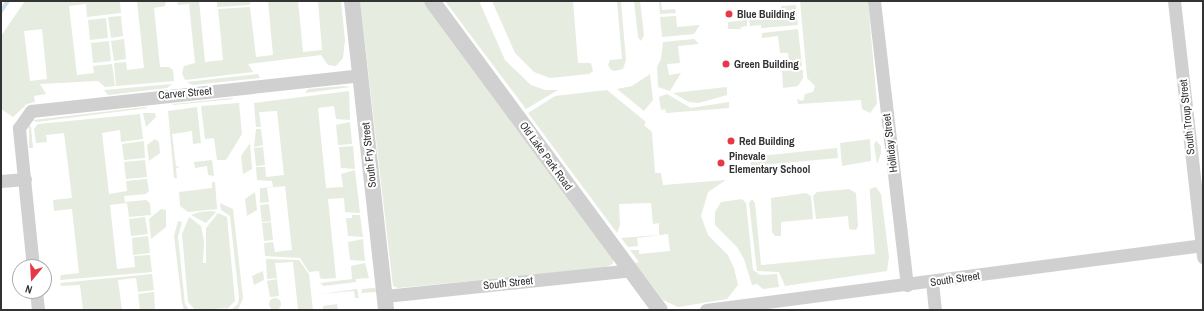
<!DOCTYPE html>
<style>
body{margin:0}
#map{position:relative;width:1204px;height:311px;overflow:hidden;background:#fff;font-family:"Archivo Narrow",sans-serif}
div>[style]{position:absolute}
.green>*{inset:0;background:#e6ecdf}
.round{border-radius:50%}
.stream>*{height:4px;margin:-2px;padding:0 2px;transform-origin:2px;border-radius:2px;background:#cfe2ee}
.minor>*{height:13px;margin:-6.5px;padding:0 6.5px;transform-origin:6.5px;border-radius:6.5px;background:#d0d0d0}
.tertiary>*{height:16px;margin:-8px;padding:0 8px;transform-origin:8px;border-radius:8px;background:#d0d0d0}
.dots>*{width:11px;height:11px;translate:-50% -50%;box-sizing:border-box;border:2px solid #fff;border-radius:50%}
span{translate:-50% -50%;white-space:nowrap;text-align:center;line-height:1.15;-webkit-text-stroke:4px #fff;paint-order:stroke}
.poi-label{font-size:11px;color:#333;font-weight:700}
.left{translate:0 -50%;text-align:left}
.street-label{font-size:11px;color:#333}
.frame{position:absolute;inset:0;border:2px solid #333;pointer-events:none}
.north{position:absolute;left:12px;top:259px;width:40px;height:40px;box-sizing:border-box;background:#fff;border:1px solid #adadad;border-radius:50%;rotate:198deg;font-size:11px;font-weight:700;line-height:16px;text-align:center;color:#333}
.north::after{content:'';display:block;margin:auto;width:14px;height:18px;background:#e63946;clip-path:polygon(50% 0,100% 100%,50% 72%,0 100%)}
</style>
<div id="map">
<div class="green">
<div style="clip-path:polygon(evenodd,25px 1px,127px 1px,120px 2px,121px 13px,87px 17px,86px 4px,69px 6px,77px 75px,94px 73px,93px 66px,112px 64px,115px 86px,105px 87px,98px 81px,40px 84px,46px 94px,34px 96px,35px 102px,27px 104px,13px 117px,1px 109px,1px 36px,25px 1px,42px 29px,47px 79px,30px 81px,24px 31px,42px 29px)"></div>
<div style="clip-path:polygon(137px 1px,166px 1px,165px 6px,154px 8px,160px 67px,169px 67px,173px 70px,174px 81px,116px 86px,114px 63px,126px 62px,127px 70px,144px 68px)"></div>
<div style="clip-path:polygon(177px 1px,199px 1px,205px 62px,223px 60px,218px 9px,250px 7px,256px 57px,273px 55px,268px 1px,298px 1px,303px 52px,322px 50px,318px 1px,341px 1px,345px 40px,343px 58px,336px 66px,328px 65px,321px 55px,248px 64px,253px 72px,185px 80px,182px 73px,184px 66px,195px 63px,189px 4px,178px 5px)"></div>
<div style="clip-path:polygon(217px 1px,250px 1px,250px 5px,217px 7px)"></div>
<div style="clip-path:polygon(360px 1px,423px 1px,613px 256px,613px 264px,603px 268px,398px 288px,393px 286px)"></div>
<div style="clip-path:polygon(445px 1px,479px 1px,505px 60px,531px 85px,545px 90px,558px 90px,526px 109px)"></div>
<div style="clip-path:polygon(492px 1px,573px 1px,578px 63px,591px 63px,593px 71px,589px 74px,550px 78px,534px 72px,515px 53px)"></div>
<div style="clip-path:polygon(617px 1px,621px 1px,626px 60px,623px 69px,615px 71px,611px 70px,608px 65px,610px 60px,622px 59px)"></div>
<div style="clip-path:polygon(634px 1px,640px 1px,644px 35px,641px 41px,638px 37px)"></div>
<div style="clip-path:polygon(659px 1px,661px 1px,662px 10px,675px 9px,676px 13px,660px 14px)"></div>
<div style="clip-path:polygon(800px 1px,868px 1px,877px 104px,870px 113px,862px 109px,861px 100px,798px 104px,797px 99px,803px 101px,805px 94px,813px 92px,815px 86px,807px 78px)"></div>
<div style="clip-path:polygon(796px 5px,798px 25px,761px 28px,761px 25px,750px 26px,749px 20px,782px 17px,781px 6px)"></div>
<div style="clip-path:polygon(121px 16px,123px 36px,111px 38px,108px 17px)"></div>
<div style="clip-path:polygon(676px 16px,677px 27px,700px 25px,694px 34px,662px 37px,660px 17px)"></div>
<div style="clip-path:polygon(106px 18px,108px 38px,90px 40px,88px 20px)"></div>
<div style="clip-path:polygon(747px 20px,747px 26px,741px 27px,741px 29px,728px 29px,728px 22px)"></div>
<div style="clip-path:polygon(798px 29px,802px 66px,781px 68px,781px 65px,789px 64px,788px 53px,780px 53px,778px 36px,762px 38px,762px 33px)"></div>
<div style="clip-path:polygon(124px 39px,126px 59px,114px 61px,111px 41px)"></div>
<div style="clip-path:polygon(694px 39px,699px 44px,678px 46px,680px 63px,667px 64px,669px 75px,681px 73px,670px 91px,658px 87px,657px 67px,661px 59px,663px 42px)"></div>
<div style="clip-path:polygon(109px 41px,111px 61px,93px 63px,91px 43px)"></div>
<div style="clip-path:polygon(803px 70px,803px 78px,798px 86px,783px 88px,782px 71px)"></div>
<div style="clip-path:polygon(258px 74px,260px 78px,192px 85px,187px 82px)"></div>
<div style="clip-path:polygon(650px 74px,653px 100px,644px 111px,617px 89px,632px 86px)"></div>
<div style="clip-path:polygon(172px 84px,167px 88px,108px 95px,104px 90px)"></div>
<div style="clip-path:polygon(343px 86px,351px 87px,305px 93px,308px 89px)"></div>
<div style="clip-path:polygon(727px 87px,727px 95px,699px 103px,689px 102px,673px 93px)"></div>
<div style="clip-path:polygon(607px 90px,646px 122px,644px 125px,652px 132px,655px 173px,661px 173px,663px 185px,726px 180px,708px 192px,701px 216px,708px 235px,728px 255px,734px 268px,738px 285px,727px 299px,678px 307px,663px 300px,635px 263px,639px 262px,630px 250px,639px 250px,639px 254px,670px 251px,668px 234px,637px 238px,638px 246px,628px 247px,621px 238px,659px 235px,659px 223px,653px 224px,651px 203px,619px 204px,620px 225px,617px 233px,528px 113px,555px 96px)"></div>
<div style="clip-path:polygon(349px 91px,350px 120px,336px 119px,334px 106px,318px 108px,326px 188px,343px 187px,341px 174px,355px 170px,360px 213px,345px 212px,344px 198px,328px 199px,336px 278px,323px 279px,320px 278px,319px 271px,309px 272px,300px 258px,265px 256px,264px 243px,273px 242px,275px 252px,292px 250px,285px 186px,267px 188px,269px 202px,260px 203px,260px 188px,273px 187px,272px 181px,257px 180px,256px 167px,265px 167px,266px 177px,284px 175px,277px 111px,259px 112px,261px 127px,256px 127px,254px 103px)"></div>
<div style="clip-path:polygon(667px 94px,691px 108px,729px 102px,729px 108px,666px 113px,665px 109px,661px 110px,659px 97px)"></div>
<div style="clip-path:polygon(231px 98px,234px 99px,173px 105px,173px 104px)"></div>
<div style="clip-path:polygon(239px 103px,242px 134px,226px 160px,217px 160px,214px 138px,205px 139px,201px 106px)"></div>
<div style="clip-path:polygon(197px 107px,201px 143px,193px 144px,192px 131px,172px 134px,176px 166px,180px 167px,176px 168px,177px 178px,174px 178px,168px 111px)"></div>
<div style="clip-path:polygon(148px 108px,36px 122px,33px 120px,145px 107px)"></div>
<div style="clip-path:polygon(143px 113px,155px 113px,156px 117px,146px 127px)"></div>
<div style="clip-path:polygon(140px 114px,143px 139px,121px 142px,120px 130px,102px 133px,109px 194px,127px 191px,126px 181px,147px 179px,149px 191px,146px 194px,124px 196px,125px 202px,146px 200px,150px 203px,151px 215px,129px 217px,127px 203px,110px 205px,117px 269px,135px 267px,134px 256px,150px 255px,152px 272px,60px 280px,61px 275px,79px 273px,72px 209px,54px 211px,53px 200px,72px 198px,64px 133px,46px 135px,47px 142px,36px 143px,34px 129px,38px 124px)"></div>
<div style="clip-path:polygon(350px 122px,352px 144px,338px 145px,336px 125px)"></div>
<div style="clip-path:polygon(29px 125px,31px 127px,33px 148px,29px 148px)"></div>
<div style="clip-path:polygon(256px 129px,261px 129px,263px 145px,254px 147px)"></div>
<div style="clip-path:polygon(155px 139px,159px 142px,160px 153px,149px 161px,147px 145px)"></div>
<div style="clip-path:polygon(870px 139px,871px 161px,842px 166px,840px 143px)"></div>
<div style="clip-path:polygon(144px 141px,145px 158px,124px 160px,122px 144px)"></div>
<div style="clip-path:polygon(876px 141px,881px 146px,881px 153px,877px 164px,874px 144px)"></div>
<div style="clip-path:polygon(250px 143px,252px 169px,243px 174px,241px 156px)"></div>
<div style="clip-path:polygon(353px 146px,355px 169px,341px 168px,339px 147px)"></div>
<div style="clip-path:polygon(263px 147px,265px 165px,256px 166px,254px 148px)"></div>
<div style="clip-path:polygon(837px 148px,838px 158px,751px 166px,750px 157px)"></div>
<div style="clip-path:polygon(145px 160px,147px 177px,126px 179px,124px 162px)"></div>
<div style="clip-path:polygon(212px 160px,214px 176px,208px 175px,207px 166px,195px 168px,194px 162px)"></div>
<div style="clip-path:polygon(212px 182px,215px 182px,217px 209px,188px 212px,180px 206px,179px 192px,212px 188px)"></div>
<div style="clip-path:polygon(876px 187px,881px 194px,889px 257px,887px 271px,785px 286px,779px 272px,757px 271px,749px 203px,752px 199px,755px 203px,761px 265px,875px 254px,870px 194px,870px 189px)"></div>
<div style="clip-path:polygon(849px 189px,856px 193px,858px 226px,856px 230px,849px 229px,848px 216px,816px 219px,813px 196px,817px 192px)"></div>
<div style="clip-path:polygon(255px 192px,257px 210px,247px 216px,245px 199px)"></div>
<div style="clip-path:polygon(806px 193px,811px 196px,813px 219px,781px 222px,781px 236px,775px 236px,772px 232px,771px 198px)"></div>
<div style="clip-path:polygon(742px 199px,746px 203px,753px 270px,760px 275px,777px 274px,779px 287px,763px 289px,757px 284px,752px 285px,744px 259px,737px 247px,715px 225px,715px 212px,721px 202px)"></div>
<div style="clip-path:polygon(220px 203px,233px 209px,243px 298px,238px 310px,231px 310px,238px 304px,239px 297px,230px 216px,221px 210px)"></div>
<div style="clip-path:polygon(269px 204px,271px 221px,262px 222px,260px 205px)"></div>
<div style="clip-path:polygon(161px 209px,166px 210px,166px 227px,151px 239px,149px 219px)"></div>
<div style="clip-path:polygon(200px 212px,211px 211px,216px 212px,206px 223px,191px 215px)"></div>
<div style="clip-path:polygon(218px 213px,227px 217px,235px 301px,228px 308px,195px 310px,188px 302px,182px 234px,189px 217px,201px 226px,204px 241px,203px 263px,206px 263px,206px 228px)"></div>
<div style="clip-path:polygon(352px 215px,360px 215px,363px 237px,348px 236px,346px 218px,352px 218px)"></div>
<div style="clip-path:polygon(145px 217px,148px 234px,131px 236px,129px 219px)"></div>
<div style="clip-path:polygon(178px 221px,182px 222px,178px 237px,185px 304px,189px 310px,184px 310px,182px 303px,174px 236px)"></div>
<div style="clip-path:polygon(271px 222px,273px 240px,264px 241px,262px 223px)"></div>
<div style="clip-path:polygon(148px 236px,150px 253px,133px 255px,132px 238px)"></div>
<div style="clip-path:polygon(363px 239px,365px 261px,350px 260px,348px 242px)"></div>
<div style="clip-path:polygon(266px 259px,299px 260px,309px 274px,313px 310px,298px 310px,293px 262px,275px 263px,277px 278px,267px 279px)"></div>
<div style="clip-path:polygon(365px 263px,369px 278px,356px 279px,356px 282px,324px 286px,320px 283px,352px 279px,351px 266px)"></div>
<div style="clip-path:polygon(263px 271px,264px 280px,254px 285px,252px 276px)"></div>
<div style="clip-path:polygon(152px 274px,154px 290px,138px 292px,136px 278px,118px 280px,122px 310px,83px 310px,80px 285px,61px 286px,60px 283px)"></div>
<div style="clip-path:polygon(277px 279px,279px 296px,270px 297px,267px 281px)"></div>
<div style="clip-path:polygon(374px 288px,378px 290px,376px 292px,362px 293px,361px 298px,362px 289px)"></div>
<div style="clip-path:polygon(357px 289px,359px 298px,355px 298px,354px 291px,321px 294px)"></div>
<div style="clip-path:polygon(154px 292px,155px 309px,140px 310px,138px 294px)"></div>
<div class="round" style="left:269px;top:298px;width:12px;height:12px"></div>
<div style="clip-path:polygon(337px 304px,338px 310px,323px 310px,323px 306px)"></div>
</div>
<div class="stream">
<div style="left:1px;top:11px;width:12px;rotate:-55deg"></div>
</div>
<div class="minor">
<div style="left:874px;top:1px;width:286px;rotate:83.4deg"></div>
<div style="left:1174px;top:1px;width:258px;rotate:83.5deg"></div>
<div style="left:1px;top:181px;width:24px;rotate:-5deg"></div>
<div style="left:33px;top:267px;width:140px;rotate:-95.8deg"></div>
<div style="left:19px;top:128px;width:21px;rotate:-55deg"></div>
<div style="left:31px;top:111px;width:331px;rotate:-6.2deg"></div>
<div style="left:932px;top:282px;width:28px;rotate:84deg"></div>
<div style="left:36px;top:291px;width:19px;rotate:84deg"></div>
<div style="left:385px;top:296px;width:247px;rotate:-6deg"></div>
<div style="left:706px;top:310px;width:501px;rotate:-7.45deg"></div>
</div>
<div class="tertiary">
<div style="left:352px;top:1px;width:311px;rotate:83.7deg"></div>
<div style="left:432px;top:1px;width:384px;rotate:53.6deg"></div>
</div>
<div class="dots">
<div style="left:729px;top:14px;background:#e63946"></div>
<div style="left:726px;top:64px;background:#e63946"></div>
<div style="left:731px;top:141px;background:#e63946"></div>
<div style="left:721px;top:163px;background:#e63946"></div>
</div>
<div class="poi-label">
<span class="left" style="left:737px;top:14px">Blue Building</span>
<span class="left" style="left:734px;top:64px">Green Building</span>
<span class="left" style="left:739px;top:141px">Red Building</span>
<span class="left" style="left:729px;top:163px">Pinevale<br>Elementary School</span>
</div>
<div class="street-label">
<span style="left:185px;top:93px;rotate:-5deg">Carver Street</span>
<span style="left:1187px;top:117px;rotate:-96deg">South Troup Street</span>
<span style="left:890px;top:143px;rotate:-97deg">Holliday Street</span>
<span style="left:369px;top:155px;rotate:-96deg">South Fry Street</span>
<span style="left:546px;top:156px;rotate:54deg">Old Lake Park Road</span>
<span style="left:955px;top:279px;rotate:-8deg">South Street</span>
<span style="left:508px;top:283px;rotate:-6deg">South Street</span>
</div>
<div class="frame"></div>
<div class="north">N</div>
</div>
